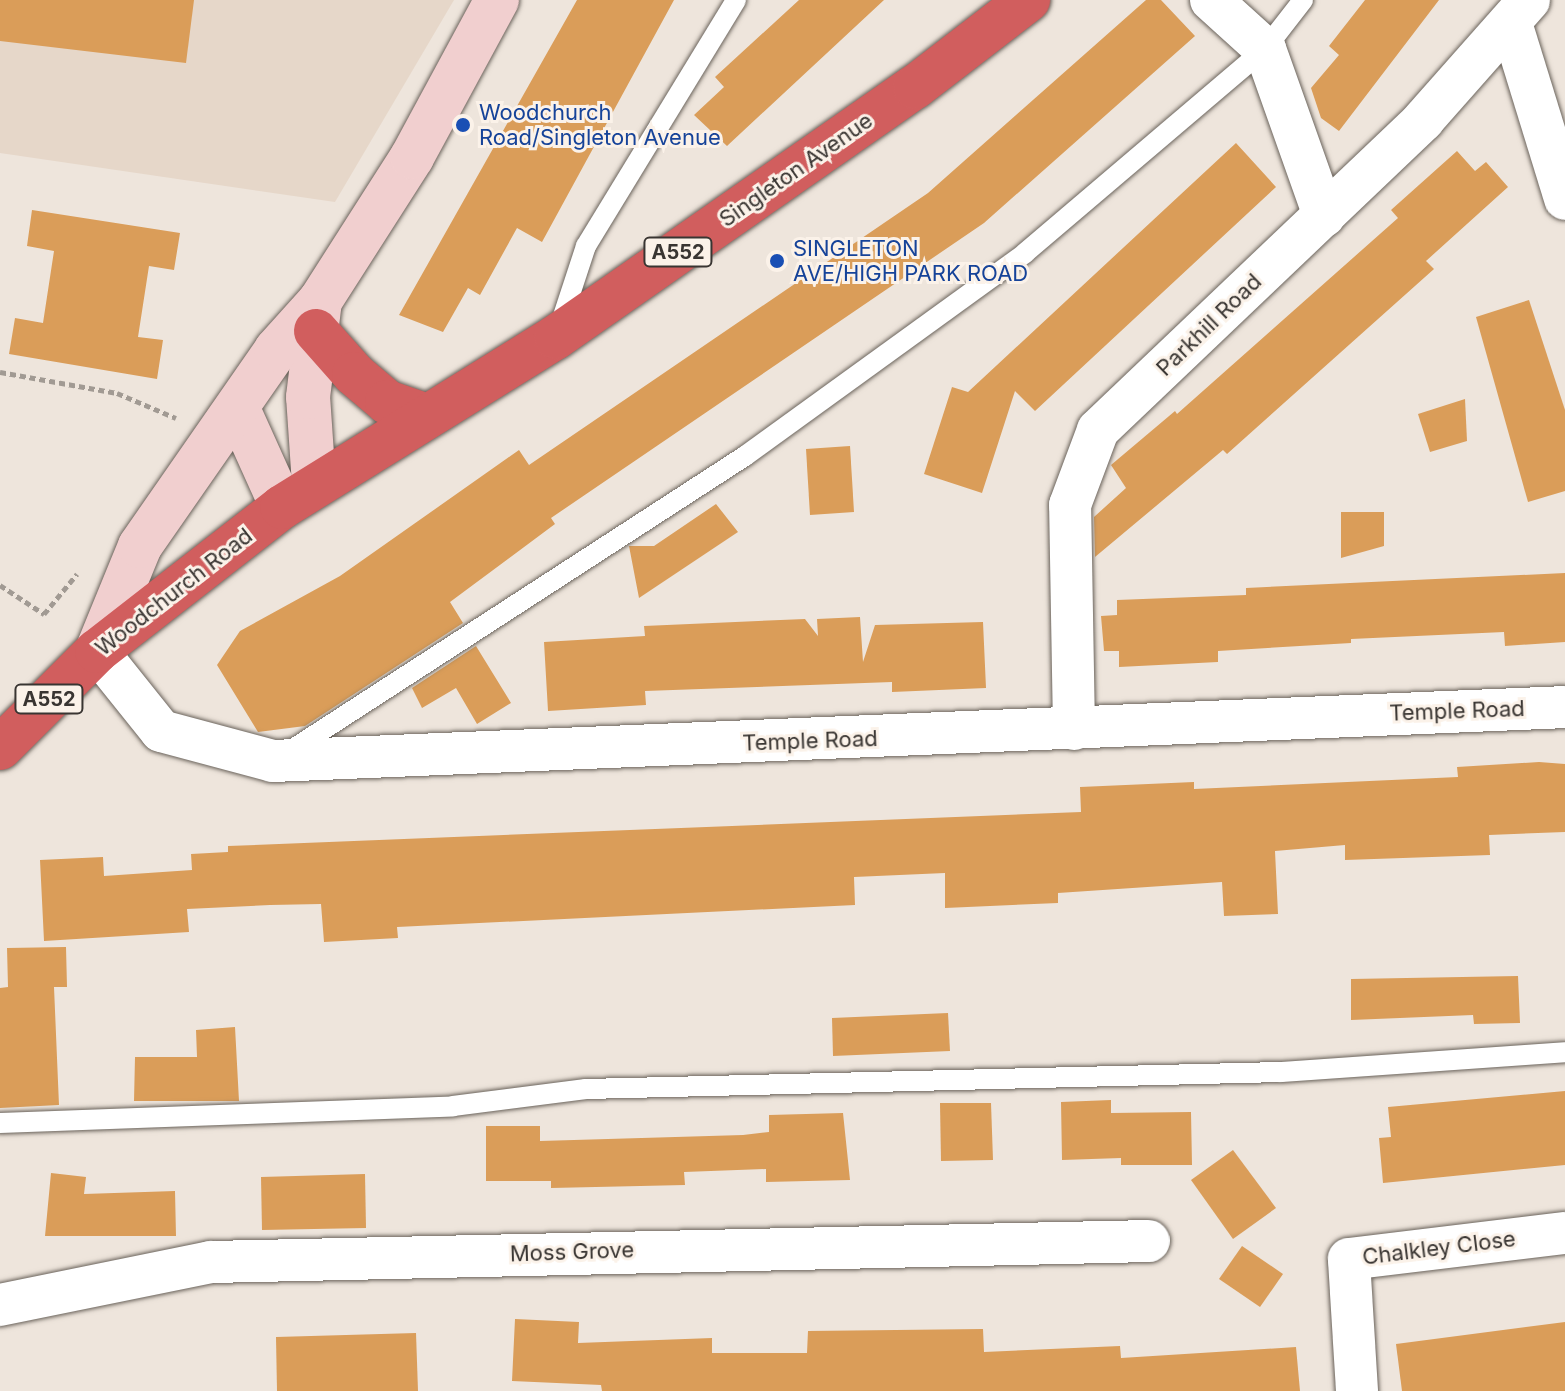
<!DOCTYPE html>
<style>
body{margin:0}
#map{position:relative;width:1565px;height:1391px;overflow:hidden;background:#eee5dc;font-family:Inter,sans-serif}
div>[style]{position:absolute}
.built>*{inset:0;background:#e6d7c9}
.building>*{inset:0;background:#da9d59}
.path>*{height:5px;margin-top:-2.5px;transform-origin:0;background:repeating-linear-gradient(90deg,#a19a93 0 6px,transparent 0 10px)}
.roads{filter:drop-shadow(0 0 2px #6a635b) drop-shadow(0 0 2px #6a635b)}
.lane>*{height:20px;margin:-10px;padding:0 10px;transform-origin:10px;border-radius:10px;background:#fff}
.street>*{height:42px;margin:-21px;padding:0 21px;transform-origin:21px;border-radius:21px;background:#fff}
.secondary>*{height:44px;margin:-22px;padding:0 22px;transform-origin:22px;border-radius:22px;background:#f1cfcf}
.highway>*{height:44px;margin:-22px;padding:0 22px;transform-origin:22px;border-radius:22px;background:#d15e5e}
.dots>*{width:22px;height:22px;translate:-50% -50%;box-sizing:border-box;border:4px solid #fbf2e9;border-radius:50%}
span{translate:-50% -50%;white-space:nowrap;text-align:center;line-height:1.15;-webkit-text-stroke:6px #fbf2e9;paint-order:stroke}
.shield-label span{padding:2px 6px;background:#fbf2e9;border:2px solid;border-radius:6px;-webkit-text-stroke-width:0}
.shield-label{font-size:20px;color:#393532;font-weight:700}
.transit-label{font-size:22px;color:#164399}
.left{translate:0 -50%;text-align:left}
.street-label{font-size:22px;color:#393532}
</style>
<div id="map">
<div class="built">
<div style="clip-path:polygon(0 0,454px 0,335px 202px,0 153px)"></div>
</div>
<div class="building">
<div style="clip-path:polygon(0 0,194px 0,186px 63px,0 41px)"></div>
<div style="clip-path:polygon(577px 0,674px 0,542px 242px,517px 228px,480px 295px,468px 288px,443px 332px,399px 315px)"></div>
<div style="clip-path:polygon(799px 0,884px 0,727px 146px,694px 115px,724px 87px,715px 77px)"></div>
<div style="clip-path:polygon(1146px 0,1161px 0,1195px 36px,984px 223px,551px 518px,555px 524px,450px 602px,463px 623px,305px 726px,258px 732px,217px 665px,240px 631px,340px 576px,519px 450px,529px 465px,928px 193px)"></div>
<div style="clip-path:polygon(1365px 0,1439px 0,1339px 131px,1321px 118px,1311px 88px,1339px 55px,1329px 46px)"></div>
<div style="clip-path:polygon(1236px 143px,1276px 187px,1035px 411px,1015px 391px,982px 493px,924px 474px,952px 387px,968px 392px)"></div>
<div style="clip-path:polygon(1457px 151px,1475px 171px,1486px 162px,1508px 187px,1426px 261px,1434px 269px,1227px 454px,1223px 450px,1095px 557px,1094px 517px,1126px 488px,1111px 465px,1175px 411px,1177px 414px,1398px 218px,1391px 210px)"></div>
<div style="clip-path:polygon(32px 210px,180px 233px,174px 270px,149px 266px,138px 337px,163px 340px,157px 379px,9px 354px,15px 318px,43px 323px,54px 251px,27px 246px)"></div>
<div style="clip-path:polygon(1529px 300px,1565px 410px,1565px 491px,1528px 502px,1476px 317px)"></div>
<div style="clip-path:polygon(1465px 399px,1467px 441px,1430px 452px,1418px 414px)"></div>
<div style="clip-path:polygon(850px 446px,854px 512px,810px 515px,806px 449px)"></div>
<div style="clip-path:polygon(716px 504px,738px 532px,639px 598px,629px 546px,654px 546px)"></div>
<div style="clip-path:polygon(1341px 512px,1384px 512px,1384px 546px,1341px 558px)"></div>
<div style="clip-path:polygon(1565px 573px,1565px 642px,1505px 646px,1504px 632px,1351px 639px,1351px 643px,1218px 651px,1218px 662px,1119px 667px,1119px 651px,1104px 651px,1101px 616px,1117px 615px,1117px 600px,1246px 595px,1246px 588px)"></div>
<div style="clip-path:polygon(860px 617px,863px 662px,875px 625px,983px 622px,986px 688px,892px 692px,892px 682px,645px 691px,646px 705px,548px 711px,544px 642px,645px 636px,644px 626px,805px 619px,818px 636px,817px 619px)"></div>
<div style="clip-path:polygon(476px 646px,511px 703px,477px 724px,456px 688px,422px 708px,412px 688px)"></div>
<div style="clip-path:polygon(1539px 762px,1565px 764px,1565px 832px,1489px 835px,1490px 855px,1345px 860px,1345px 845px,1275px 851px,1278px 914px,1224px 916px,1222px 882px,1058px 893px,1058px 903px,945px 908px,945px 873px,854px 877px,855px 905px,397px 927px,398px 938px,324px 942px,321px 904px,270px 905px,187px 909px,189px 932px,44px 941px,40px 860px,103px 857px,104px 876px,192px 870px,191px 854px,228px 852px,228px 846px,1081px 812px,1080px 787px,1194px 782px,1194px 789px,1458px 777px,1457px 767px)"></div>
<div style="clip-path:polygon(66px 947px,67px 987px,54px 987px,59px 1105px,0 1108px,0 988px,8px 987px,7px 948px)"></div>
<div style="clip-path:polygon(1518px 976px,1520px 1023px,1474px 1024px,1473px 1015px,1351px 1020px,1351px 979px)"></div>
<div style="clip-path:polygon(948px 1013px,950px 1051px,833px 1056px,832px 1018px)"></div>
<div style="clip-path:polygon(235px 1027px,239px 1101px,134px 1101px,135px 1057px,197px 1057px,196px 1030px)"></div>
<div style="clip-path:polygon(1565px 1091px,1565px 1165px,1383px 1183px,1379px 1138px,1391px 1137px,1388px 1107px)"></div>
<div style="clip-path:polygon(1111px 1100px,1111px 1113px,1191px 1112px,1192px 1165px,1121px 1165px,1121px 1158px,1062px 1160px,1061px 1102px)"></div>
<div style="clip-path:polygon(940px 1103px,991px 1103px,993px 1160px,941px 1161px)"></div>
<div style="clip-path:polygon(843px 1113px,850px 1180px,766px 1182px,766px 1169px,684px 1172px,685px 1185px,551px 1188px,551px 1181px,486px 1181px,486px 1126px,540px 1126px,540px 1141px,743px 1135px,769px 1132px,769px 1115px)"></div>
<div style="clip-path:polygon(1233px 1150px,1276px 1208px,1233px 1239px,1191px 1180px)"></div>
<div style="clip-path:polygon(51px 1173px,86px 1177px,84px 1194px,175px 1191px,176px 1236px,45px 1236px)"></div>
<div style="clip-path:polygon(365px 1174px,366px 1228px,262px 1230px,261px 1177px)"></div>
<div style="clip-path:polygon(1242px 1246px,1283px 1274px,1260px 1307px,1219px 1279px)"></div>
<div style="clip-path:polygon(515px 1319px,579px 1322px,578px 1343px,712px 1338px,712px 1353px,807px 1353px,808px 1331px,983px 1329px,984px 1352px,1120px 1346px,1121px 1358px,1296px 1347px,1300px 1391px,602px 1391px,601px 1385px,512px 1381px)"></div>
<div style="clip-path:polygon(1565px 1322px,1565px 1391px,1402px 1391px,1396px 1344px)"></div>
<div style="clip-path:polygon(416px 1333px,418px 1391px,277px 1391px,276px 1337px)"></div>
</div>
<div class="path">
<div style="left:0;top:372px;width:119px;rotate:10.2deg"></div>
<div style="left:117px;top:393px;width:64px;rotate:23deg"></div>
<div style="left:0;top:585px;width:53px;rotate:33.4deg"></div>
<div style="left:44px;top:614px;width:52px;rotate:-50.5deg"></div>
</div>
<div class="roads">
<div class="lane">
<div style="left:560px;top:325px;width:83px;rotate:-71.8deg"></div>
<div style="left:586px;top:246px;width:288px;rotate:-58.6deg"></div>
<div style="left:287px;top:753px;width:546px;rotate:-32.96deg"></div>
<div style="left:745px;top:456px;width:346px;rotate:-35.9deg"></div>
<div style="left:1025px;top:253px;width:315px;rotate:-40.4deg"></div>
<div style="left:1265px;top:49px;width:62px;rotate:-52.2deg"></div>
<div style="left:0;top:1123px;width:453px;rotate:-2.1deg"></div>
<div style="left:453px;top:1106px;width:134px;rotate:-7.3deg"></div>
<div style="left:586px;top:1089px;width:695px;rotate:-1.4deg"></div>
<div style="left:1281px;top:1072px;width:285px;rotate:-4deg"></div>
</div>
<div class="street">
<div style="left:1211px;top:0;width:73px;rotate:42.2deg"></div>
<div style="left:1265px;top:49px;width:177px;rotate:70.5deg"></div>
<div style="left:1511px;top:23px;width:184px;rotate:72.9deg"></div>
<div style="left:97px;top:651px;width:102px;rotate:51.3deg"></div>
<div style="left:161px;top:731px;width:116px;rotate:15deg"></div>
<div style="left:273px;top:761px;width:1293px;rotate:-2.39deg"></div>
<div style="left:1074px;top:729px;width:224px;rotate:-91deg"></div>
<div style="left:1070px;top:505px;width:80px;rotate:-69.5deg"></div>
<div style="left:1098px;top:430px;width:449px;rotate:-43.6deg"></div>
<div style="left:1423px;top:120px;width:160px;rotate:-48.5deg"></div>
<div style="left:0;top:1305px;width:215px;rotate:-11.5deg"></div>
<div style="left:211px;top:1262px;width:938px;rotate:-1.28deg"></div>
<div style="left:1357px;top:1391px;width:132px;rotate:-93.5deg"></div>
<div style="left:1349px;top:1259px;width:218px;rotate:-6.9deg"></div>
</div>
<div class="secondary">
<div style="left:238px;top:409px;width:107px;rotate:65.8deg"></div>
<div style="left:314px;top:484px;width:87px;rotate:-93.9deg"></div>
<div style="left:308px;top:397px;width:97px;rotate:-82.9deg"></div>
<div style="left:97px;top:651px;width:113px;rotate:-67.7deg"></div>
<div style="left:140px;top:546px;width:239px;rotate:-55.2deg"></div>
<div style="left:276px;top:350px;width:66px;rotate:-48.1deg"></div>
<div style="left:320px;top:301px;width:171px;rotate:-57.4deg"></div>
<div style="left:412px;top:157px;width:179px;rotate:-61.6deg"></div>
</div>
<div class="highway">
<div style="left:316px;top:331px;width:57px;rotate:48.5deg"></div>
<div style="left:354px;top:374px;width:43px;rotate:40.3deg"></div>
<div style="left:387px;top:402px;width:42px;rotate:19.3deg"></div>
<div style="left:0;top:748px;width:137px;rotate:-45deg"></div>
<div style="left:97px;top:651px;width:234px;rotate:-37.9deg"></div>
<div style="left:282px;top:507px;width:322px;rotate:-31.8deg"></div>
<div style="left:556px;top:337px;width:437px;rotate:-34.9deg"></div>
<div style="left:915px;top:87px;width:143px;rotate:-37.6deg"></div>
</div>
</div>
<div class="dots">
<div style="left:463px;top:125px;background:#1a4fb4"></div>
<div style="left:777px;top:261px;background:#1a4fb4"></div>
</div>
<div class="shield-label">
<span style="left:678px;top:252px">A552</span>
<span style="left:49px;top:699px">A552</span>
</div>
<div class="transit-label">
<span class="left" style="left:479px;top:125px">Woodchurch<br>Road/Singleton Avenue</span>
<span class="left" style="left:793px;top:261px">SINGLETON<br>AVE/HIGH PARK ROAD</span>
</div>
<div class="street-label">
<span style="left:796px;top:170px;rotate:-35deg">Singleton Avenue</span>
<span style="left:1209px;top:325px;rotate:-44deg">Parkhill Road</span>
<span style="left:174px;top:592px;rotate:-38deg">Woodchurch Road</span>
<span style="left:1457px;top:711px;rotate:-2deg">Temple Road</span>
<span style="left:810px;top:741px;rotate:-2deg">Temple Road</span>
<span style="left:1439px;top:1248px;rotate:-7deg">Chalkley Close</span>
<span style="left:572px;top:1252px;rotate:-2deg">Moss Grove</span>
</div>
</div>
